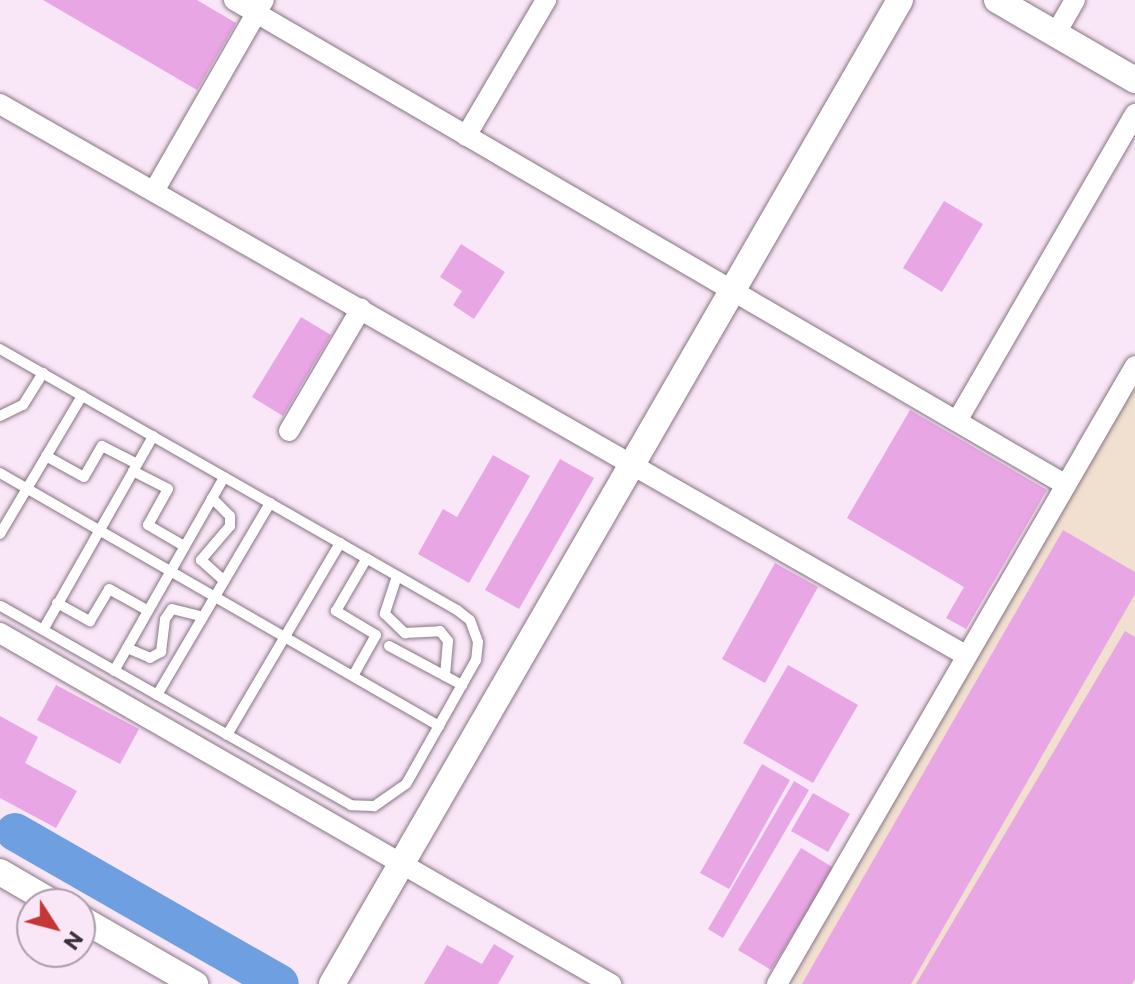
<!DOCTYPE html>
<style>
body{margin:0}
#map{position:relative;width:1135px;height:984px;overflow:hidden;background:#f9e6f7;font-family:Commissioner,sans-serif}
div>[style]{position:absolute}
.industrial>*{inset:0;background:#f1dfcf}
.river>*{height:38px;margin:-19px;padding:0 19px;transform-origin:19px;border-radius:19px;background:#6e9fe1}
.building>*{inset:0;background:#e9a6e4}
.roads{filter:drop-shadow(0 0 2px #867584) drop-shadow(0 0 2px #867584)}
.service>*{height:10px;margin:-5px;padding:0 5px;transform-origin:5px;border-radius:5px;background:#fff}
.minor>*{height:20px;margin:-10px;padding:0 10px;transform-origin:10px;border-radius:10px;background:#fff}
.tertiary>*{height:26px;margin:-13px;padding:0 13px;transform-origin:13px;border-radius:13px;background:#fff}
span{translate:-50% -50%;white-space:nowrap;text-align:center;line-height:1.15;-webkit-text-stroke:6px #f9e6f7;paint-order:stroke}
.north{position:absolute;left:16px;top:888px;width:80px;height:80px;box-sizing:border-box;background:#f9e6f7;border:2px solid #ac9daa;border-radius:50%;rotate:126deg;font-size:22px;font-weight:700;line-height:32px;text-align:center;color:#383037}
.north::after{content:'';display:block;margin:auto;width:28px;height:36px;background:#c53635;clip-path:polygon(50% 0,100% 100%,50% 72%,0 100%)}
</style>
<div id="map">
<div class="industrial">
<div style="clip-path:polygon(1135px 383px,1135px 984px,790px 984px)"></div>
</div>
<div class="river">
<div style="left:15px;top:832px;width:305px;rotate:29.8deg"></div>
</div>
<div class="building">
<div style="clip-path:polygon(43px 0,197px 0,236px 23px,197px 90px)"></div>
<div style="clip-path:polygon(944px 201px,983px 224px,942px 292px,903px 268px)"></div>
<div style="clip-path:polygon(461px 244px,505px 272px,474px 319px,453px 305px,462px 291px,440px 277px)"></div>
<div style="clip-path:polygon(301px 317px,331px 335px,283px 416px,252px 397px)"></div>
<div style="clip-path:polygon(910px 410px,1047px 490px,966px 629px,946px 618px,964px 587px,847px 518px)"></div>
<div style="clip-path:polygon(493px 455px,530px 476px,469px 583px,418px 554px,443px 509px,457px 517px)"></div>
<div style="clip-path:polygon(560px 459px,594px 478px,519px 609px,485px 590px)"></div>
<div style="clip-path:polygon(1063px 530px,1135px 572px,1135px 594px,911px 984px,802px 984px)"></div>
<div style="clip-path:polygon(775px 563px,818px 587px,765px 683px,722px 659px)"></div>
<div style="clip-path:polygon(1125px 631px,1135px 637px,1135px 978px,1132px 984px,916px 984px)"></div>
<div style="clip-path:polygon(788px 665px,858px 705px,813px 783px,743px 743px)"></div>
<div style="clip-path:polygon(56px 685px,139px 729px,120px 764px,37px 720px)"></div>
<div style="clip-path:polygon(0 716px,38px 737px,25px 763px,77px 791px,56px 828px,0 798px)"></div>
<div style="clip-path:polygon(762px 764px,790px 780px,729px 889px,700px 873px)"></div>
<div style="clip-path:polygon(794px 781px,809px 790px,723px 938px,708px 929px)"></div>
<div style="clip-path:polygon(813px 793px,850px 814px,828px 852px,791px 831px)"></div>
<div style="clip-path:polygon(801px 848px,834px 868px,771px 970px,738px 950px)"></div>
<div style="clip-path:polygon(494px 944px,514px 956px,498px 984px,424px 984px,447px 945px,482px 964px)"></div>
</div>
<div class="roads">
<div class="service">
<div style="left:0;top:349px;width:526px;rotate:29.73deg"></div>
<div style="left:457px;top:610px;width:16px;rotate:38deg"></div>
<div style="left:470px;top:620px;width:23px;rotate:70deg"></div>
<div style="left:478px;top:642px;width:18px;rotate:96deg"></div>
<div style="left:476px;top:660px;width:142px;rotate:119.4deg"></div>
<div style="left:406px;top:784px;width:39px;rotate:145deg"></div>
<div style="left:374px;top:806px;width:23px;rotate:-178deg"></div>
<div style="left:351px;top:805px;width:403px;rotate:-150.4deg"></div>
<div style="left:0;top:416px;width:25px;rotate:-26deg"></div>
<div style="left:23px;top:405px;width:38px;rotate:-58deg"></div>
<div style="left:46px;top:456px;width:43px;rotate:28.9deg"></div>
<div style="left:84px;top:477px;width:36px;rotate:-60deg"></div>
<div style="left:102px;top:446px;width:39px;rotate:27deg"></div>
<div style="left:133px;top:471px;width:39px;rotate:27deg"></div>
<div style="left:168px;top:489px;width:41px;rotate:119.1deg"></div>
<div style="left:148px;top:525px;width:42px;rotate:30.3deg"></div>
<div style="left:0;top:473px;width:507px;rotate:29.96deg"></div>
<div style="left:212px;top:498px;width:25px;rotate:45deg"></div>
<div style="left:230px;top:516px;width:10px;rotate:90deg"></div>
<div style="left:230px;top:526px;width:45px;rotate:130.5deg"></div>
<div style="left:201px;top:560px;width:31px;rotate:42deg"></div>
<div style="left:0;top:534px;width:161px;rotate:-59.3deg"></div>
<div style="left:397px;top:576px;width:40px;rotate:108deg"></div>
<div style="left:385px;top:614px;width:28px;rotate:44deg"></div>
<div style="left:405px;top:633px;width:35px;rotate:-3deg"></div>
<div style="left:440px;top:631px;width:13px;rotate:51deg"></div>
<div style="left:448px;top:641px;width:35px;rotate:95deg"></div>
<div style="left:57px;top:603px;width:38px;rotate:29deg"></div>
<div style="left:90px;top:621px;width:37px;rotate:-59deg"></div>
<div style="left:109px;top:589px;width:43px;rotate:28.9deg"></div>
<div style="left:43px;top:630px;width:223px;rotate:-60.4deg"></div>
<div style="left:389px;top:646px;width:83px;rotate:28.1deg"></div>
<div style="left:127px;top:648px;width:25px;rotate:23deg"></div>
<div style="left:150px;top:658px;width:13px;rotate:-29deg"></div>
<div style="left:161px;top:652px;width:33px;rotate:-83deg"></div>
<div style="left:165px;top:619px;width:12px;rotate:-55deg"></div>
<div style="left:172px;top:609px;width:32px;rotate:14deg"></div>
<div style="left:114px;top:671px;width:223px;rotate:-60.4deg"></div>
<div style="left:353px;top:676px;width:47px;rotate:-60.7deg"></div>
<div style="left:376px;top:635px;width:47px;rotate:-149deg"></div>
<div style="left:336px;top:611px;width:61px;rotate:-59.7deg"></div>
<div style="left:157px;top:695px;width:223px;rotate:-59.5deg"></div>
<div style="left:227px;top:735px;width:223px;rotate:-59.5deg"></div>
</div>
<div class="minor">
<div style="left:234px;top:0;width:963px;rotate:30.24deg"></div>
<div style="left:1056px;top:33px;width:38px;rotate:-60deg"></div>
<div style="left:0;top:104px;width:1113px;rotate:29.72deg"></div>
<div style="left:466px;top:136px;width:158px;rotate:-59.5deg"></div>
<div style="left:154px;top:191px;width:220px;rotate:-60.1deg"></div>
<div style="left:957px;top:421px;width:355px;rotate:-59.9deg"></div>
<div style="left:289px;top:431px;width:142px;rotate:-59.5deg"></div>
<div style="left:0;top:633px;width:705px;rotate:29.88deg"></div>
<div style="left:777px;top:984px;width:714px;rotate:-59.92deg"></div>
</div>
<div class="tertiary">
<div style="left:997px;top:0;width:160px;rotate:30.1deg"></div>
<div style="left:0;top:872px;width:64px;rotate:30.2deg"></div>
<div style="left:80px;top:918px;width:133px;rotate:29.9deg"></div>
<div style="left:332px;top:984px;width:1136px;rotate:-60deg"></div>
</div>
</div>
<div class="north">N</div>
</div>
